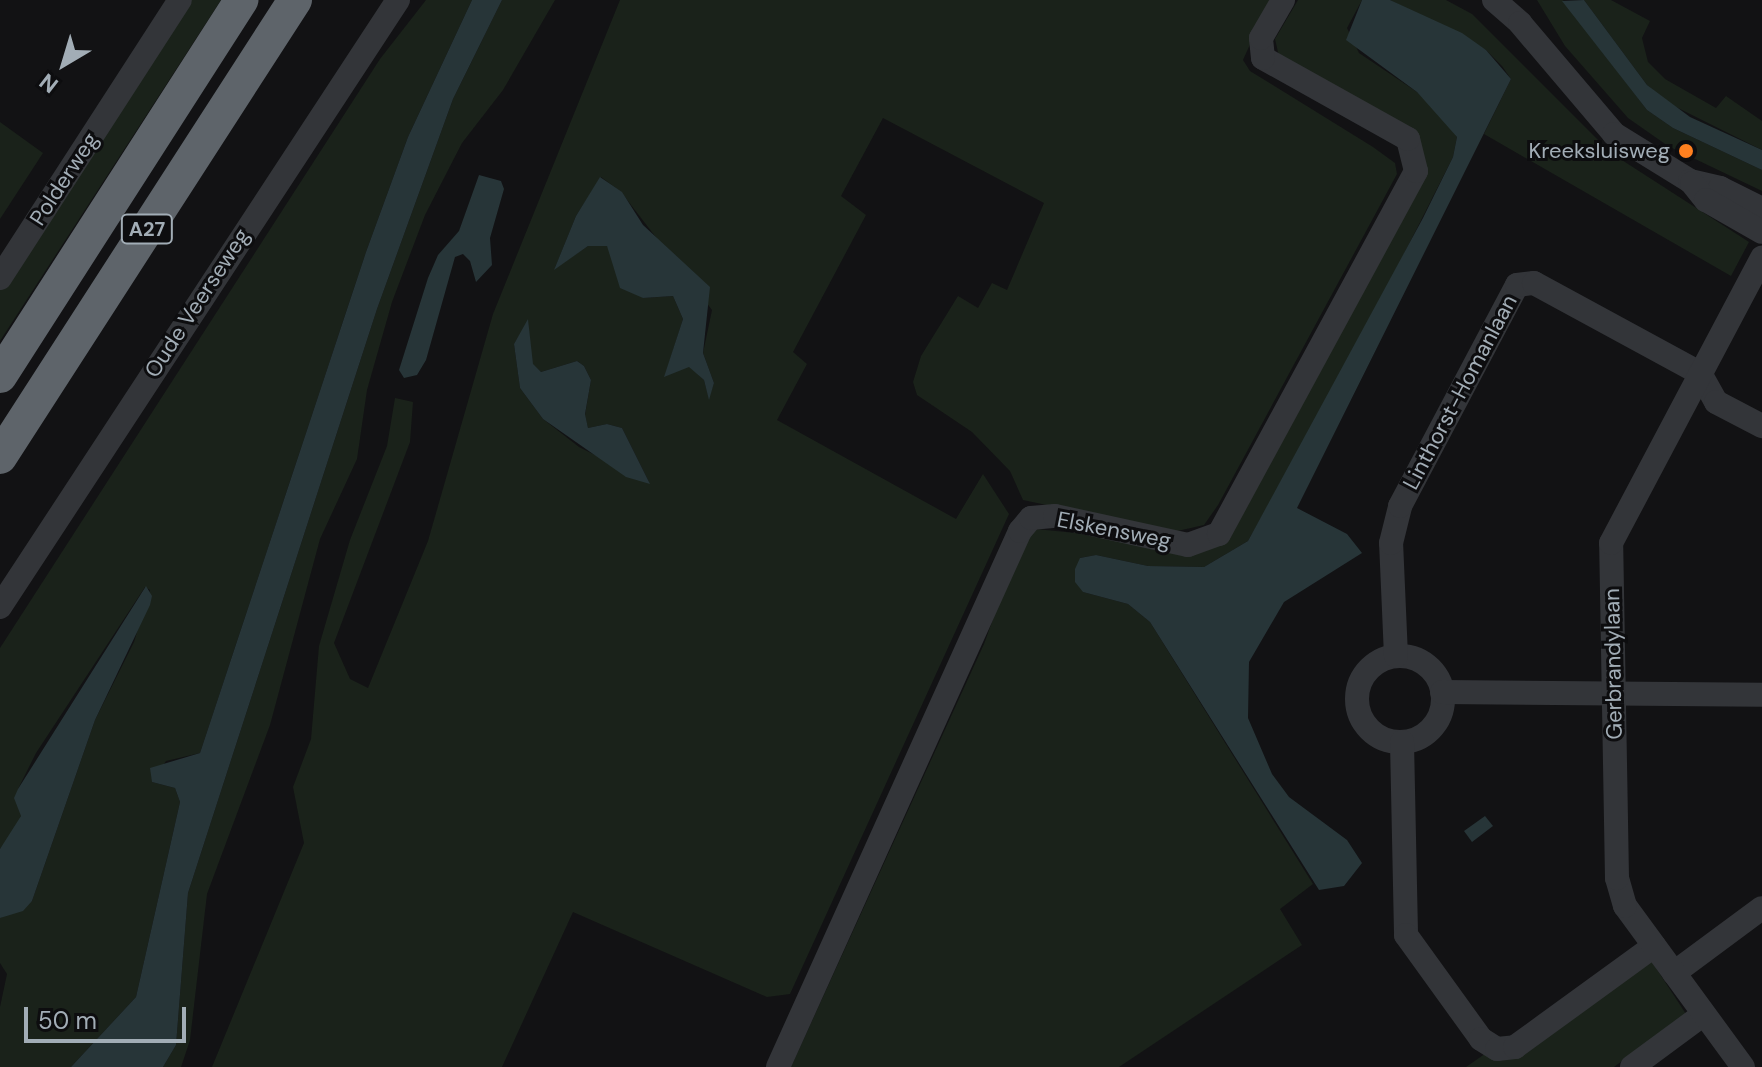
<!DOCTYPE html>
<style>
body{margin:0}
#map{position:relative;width:1762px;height:1067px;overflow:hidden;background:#121214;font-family:"DM Sans",sans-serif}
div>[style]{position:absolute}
.green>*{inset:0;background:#1a221a}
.water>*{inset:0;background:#273538}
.minor>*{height:24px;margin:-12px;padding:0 12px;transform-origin:12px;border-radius:12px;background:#333539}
.minor>.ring{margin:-12px;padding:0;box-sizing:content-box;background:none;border:24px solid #333539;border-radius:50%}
.highway>*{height:34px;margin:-17px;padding:0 17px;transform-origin:17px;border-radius:17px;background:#5e646a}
.dots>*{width:22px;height:22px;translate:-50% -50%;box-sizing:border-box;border:4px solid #0d0d0f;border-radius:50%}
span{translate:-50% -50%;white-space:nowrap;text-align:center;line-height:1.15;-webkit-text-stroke:6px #0d0d0f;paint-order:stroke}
.shield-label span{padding:2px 6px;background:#0d0d0f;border:2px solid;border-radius:6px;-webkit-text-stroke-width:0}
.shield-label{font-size:20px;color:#a2adb6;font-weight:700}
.poi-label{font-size:22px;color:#a2adb6}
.right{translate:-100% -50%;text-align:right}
.street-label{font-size:22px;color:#a2adb6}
.north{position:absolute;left:24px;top:24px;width:80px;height:80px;-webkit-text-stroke:6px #0d0d0f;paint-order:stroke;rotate:218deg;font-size:22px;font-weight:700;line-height:32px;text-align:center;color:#a2adb6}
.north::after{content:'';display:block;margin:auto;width:28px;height:36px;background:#a2adb6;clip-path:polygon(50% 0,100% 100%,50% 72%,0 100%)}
.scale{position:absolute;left:24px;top:1007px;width:162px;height:36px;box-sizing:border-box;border:4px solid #a2adb6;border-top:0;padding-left:10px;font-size:24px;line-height:28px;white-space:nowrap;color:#a2adb6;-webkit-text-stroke:6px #0d0d0f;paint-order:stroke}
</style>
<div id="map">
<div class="green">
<div style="clip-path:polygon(176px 0,221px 0,0 341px,0 270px)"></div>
<div style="clip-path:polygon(426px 0,472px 0,408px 137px,366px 252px,200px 753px,166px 761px,152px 782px,175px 788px,180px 802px,136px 997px,71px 1067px,0 1067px,0 1007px,7px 974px,0 963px,0 918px,32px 901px,95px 720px,134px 642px,150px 590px,145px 587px,36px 753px,18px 789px,21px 816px,17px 829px,0 849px,0 648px,380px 59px)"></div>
<div style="clip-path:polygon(502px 0,555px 0,503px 90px,462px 143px,425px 215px,392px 302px,367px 390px,357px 459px,320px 539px,270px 725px,207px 894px,190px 1040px,181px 1067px,163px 1067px,176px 1045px,188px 893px,377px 309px,453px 99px)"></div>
<div style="clip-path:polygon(evenodd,620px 0,1270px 0,1243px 60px,1250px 71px,1373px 147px,1395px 163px,1397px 174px,1218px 505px,1204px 525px,1173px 532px,1023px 500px,1010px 471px,972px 432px,917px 395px,913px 382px,921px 356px,958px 296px,978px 308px,992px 283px,1007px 290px,1044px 203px,883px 118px,841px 196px,866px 215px,793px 352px,807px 364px,777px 420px,956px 519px,983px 474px,1009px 514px,790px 994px,767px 997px,573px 912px,502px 1067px,212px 1067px,304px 843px,293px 787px,311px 739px,319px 646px,350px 540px,387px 446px,395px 398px,413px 402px,410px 442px,334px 643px,350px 679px,368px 688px,428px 541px,493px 314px,620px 0,601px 177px,621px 192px,712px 310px,703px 353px,714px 383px,709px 398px,704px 380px,689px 366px,665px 376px,683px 319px,673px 296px,643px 298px,607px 246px,588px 246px,555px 268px,576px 216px,601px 177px,620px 0,528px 321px,532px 364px,541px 372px,577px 361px,584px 366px,591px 380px,585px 415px,588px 428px,607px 424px,622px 428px,649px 482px,579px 447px,543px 419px,520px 388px,514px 344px,528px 321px)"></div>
<div style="clip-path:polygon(1298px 0,1362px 0,1347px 28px,1359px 53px,1417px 92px,1444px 118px,1457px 137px,1453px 157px,1359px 343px,1248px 541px,1204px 567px,1148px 566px,1096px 555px,1080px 558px,1083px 592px,1128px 604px,1150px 622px,1313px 884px,1280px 909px,1302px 945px,1119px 1067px,791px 1067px,984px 644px,1026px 528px,1216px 547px,1424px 164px,1280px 61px,1275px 39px)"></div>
<div style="clip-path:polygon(1390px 0,1446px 0,1472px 14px,1611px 153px,1749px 242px,1731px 276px,1484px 134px,1511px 79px,1502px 66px,1486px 50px)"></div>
<div style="clip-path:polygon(1537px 0,1563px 0,1647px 110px,1673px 128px,1762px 170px,1762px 191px,1668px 146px,1628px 118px,1565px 46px)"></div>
<div style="clip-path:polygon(1584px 0,1611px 0,1650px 21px,1642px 38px,1648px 62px,1665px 79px,1716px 108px,1726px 96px,1762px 121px,1762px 150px,1668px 103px,1647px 85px)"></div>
<div style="clip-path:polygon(0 122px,43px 153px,0 219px)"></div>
<div style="clip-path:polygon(1641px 945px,1686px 1014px,1614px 1067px,1466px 1067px)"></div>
</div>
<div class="water">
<div style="clip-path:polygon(472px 0,502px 0,453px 99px,377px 309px,188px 893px,176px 1045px,163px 1067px,71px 1067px,136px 997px,180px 802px,175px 788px,152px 782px,150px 768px,200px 753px,366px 252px,408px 137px)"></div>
<div style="clip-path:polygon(1362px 0,1390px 0,1462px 33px,1486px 50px,1511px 79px,1297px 508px,1347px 534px,1362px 553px,1284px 602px,1249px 662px,1248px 718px,1272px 774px,1289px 797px,1347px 840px,1362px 863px,1344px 886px,1319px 890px,1150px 622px,1128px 604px,1083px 592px,1075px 582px,1075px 569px,1080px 558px,1096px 555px,1148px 566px,1204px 567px,1248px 541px,1423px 218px,1453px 157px,1457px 137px,1417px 92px,1346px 40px)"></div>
<div style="clip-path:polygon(1584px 0,1647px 85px,1690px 117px,1762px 150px,1762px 170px,1673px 128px,1647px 110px,1562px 1px)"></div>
<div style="clip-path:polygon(479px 175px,501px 181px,504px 189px,490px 238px,492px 265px,476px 282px,470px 261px,463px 254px,455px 257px,426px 360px,417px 375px,404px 378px,399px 370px,428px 278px,438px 255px,459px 231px)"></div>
<div style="clip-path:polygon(600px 177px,622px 192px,643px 225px,710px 287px,703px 353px,714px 383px,709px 400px,704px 380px,689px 367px,664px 377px,683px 319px,673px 296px,643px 298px,620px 288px,607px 246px,588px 246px,554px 270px,576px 216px)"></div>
<div style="clip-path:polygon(528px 319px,533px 364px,541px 372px,577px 361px,584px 366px,591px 380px,585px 414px,588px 428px,607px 424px,622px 428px,650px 484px,626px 477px,543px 419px,520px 388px,514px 344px)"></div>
<div style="clip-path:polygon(146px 586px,152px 596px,150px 605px,95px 720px,32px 901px,23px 911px,0 918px,0 849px,21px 816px,14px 798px,18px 789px)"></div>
<div style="clip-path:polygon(1485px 816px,1493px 826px,1472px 842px,1464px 831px)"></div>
</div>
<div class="minor">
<div style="left:1494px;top:0;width:35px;rotate:41deg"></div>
<div style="left:1520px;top:23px;width:145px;rotate:49.7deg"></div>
<div style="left:1614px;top:134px;width:89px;rotate:31.7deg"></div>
<div style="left:1690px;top:181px;width:31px;rotate:13deg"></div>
<div style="left:1720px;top:188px;width:47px;rotate:26.6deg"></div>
<div style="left:1692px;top:183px;width:22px;rotate:51deg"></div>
<div style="left:1706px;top:200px;width:64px;rotate:29.7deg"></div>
<div style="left:0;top:278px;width:331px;rotate:-57.1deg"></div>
<div style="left:0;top:607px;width:726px;rotate:-56.75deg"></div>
<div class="ring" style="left:1357px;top:656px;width:62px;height:62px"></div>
<div style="left:1396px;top:656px;width:113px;rotate:-92.5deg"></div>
<div style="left:1391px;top:543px;width:38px;rotate:-76deg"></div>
<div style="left:1400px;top:506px;width:250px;rotate:-62.1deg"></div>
<div style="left:1517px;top:285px;width:17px;rotate:-7deg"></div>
<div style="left:1534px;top:283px;width:189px;rotate:28.5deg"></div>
<div style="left:1700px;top:373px;width:33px;rotate:61deg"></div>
<div style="left:1716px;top:402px;width:52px;rotate:27.6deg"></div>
<div style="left:1442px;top:692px;width:320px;rotate:0.5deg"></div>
<div style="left:1402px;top:742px;width:193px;rotate:88.8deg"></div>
<div style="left:1406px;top:935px;width:128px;rotate:54.2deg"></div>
<div style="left:1481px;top:1039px;width:19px;rotate:32deg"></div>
<div style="left:1497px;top:1049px;width:18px;rotate:-6deg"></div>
<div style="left:1515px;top:1047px;width:172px;rotate:-36deg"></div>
<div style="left:1674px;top:973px;width:109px;rotate:-36.5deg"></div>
<div style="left:778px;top:1067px;width:588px;rotate:-65.7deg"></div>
<div style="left:1020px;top:531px;width:17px;rotate:-50deg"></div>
<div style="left:1031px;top:518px;width:24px;rotate:-5deg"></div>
<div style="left:1055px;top:516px;width:136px;rotate:12.3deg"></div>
<div style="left:1188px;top:545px;width:33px;rotate:-20deg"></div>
<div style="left:1219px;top:534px;width:413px;rotate:-61.5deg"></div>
<div style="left:1416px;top:171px;width:33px;rotate:-104deg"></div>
<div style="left:1408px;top:139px;width:166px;rotate:-150.8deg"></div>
<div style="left:1263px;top:58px;width:20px;rotate:-96deg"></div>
<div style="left:1261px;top:38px;width:44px;rotate:-59.9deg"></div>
<div style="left:1632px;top:1067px;width:89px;rotate:-36.4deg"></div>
<div style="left:1743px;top:1067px;width:200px;rotate:-126.2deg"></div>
<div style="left:1625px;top:906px;width:29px;rotate:-106deg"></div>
<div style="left:1617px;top:878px;width:335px;rotate:-91deg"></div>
<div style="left:1611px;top:543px;width:323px;rotate:-62.1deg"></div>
</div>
<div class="highway">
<div style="left:0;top:376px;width:447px;rotate:-57.3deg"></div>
<div style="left:0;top:457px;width:544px;rotate:-57.16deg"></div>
</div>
<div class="dots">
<div style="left:1686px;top:151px;background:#ff801f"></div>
</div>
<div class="shield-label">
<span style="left:147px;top:229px">A27</span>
</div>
<div class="poi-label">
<span class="right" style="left:1670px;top:151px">Kreeksluisweg</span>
</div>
<div class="street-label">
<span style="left:64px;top:179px;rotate:-57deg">Polderweg</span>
<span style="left:197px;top:303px;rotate:-57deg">Oude Veerseweg</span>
<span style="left:1460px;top:392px;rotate:-62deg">Linthorst-Homanlaan</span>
<span style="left:1114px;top:530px;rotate:11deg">Elskensweg</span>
<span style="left:1613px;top:664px;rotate:-91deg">Gerbrandylaan</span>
</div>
<div class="north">N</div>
<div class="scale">50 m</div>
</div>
